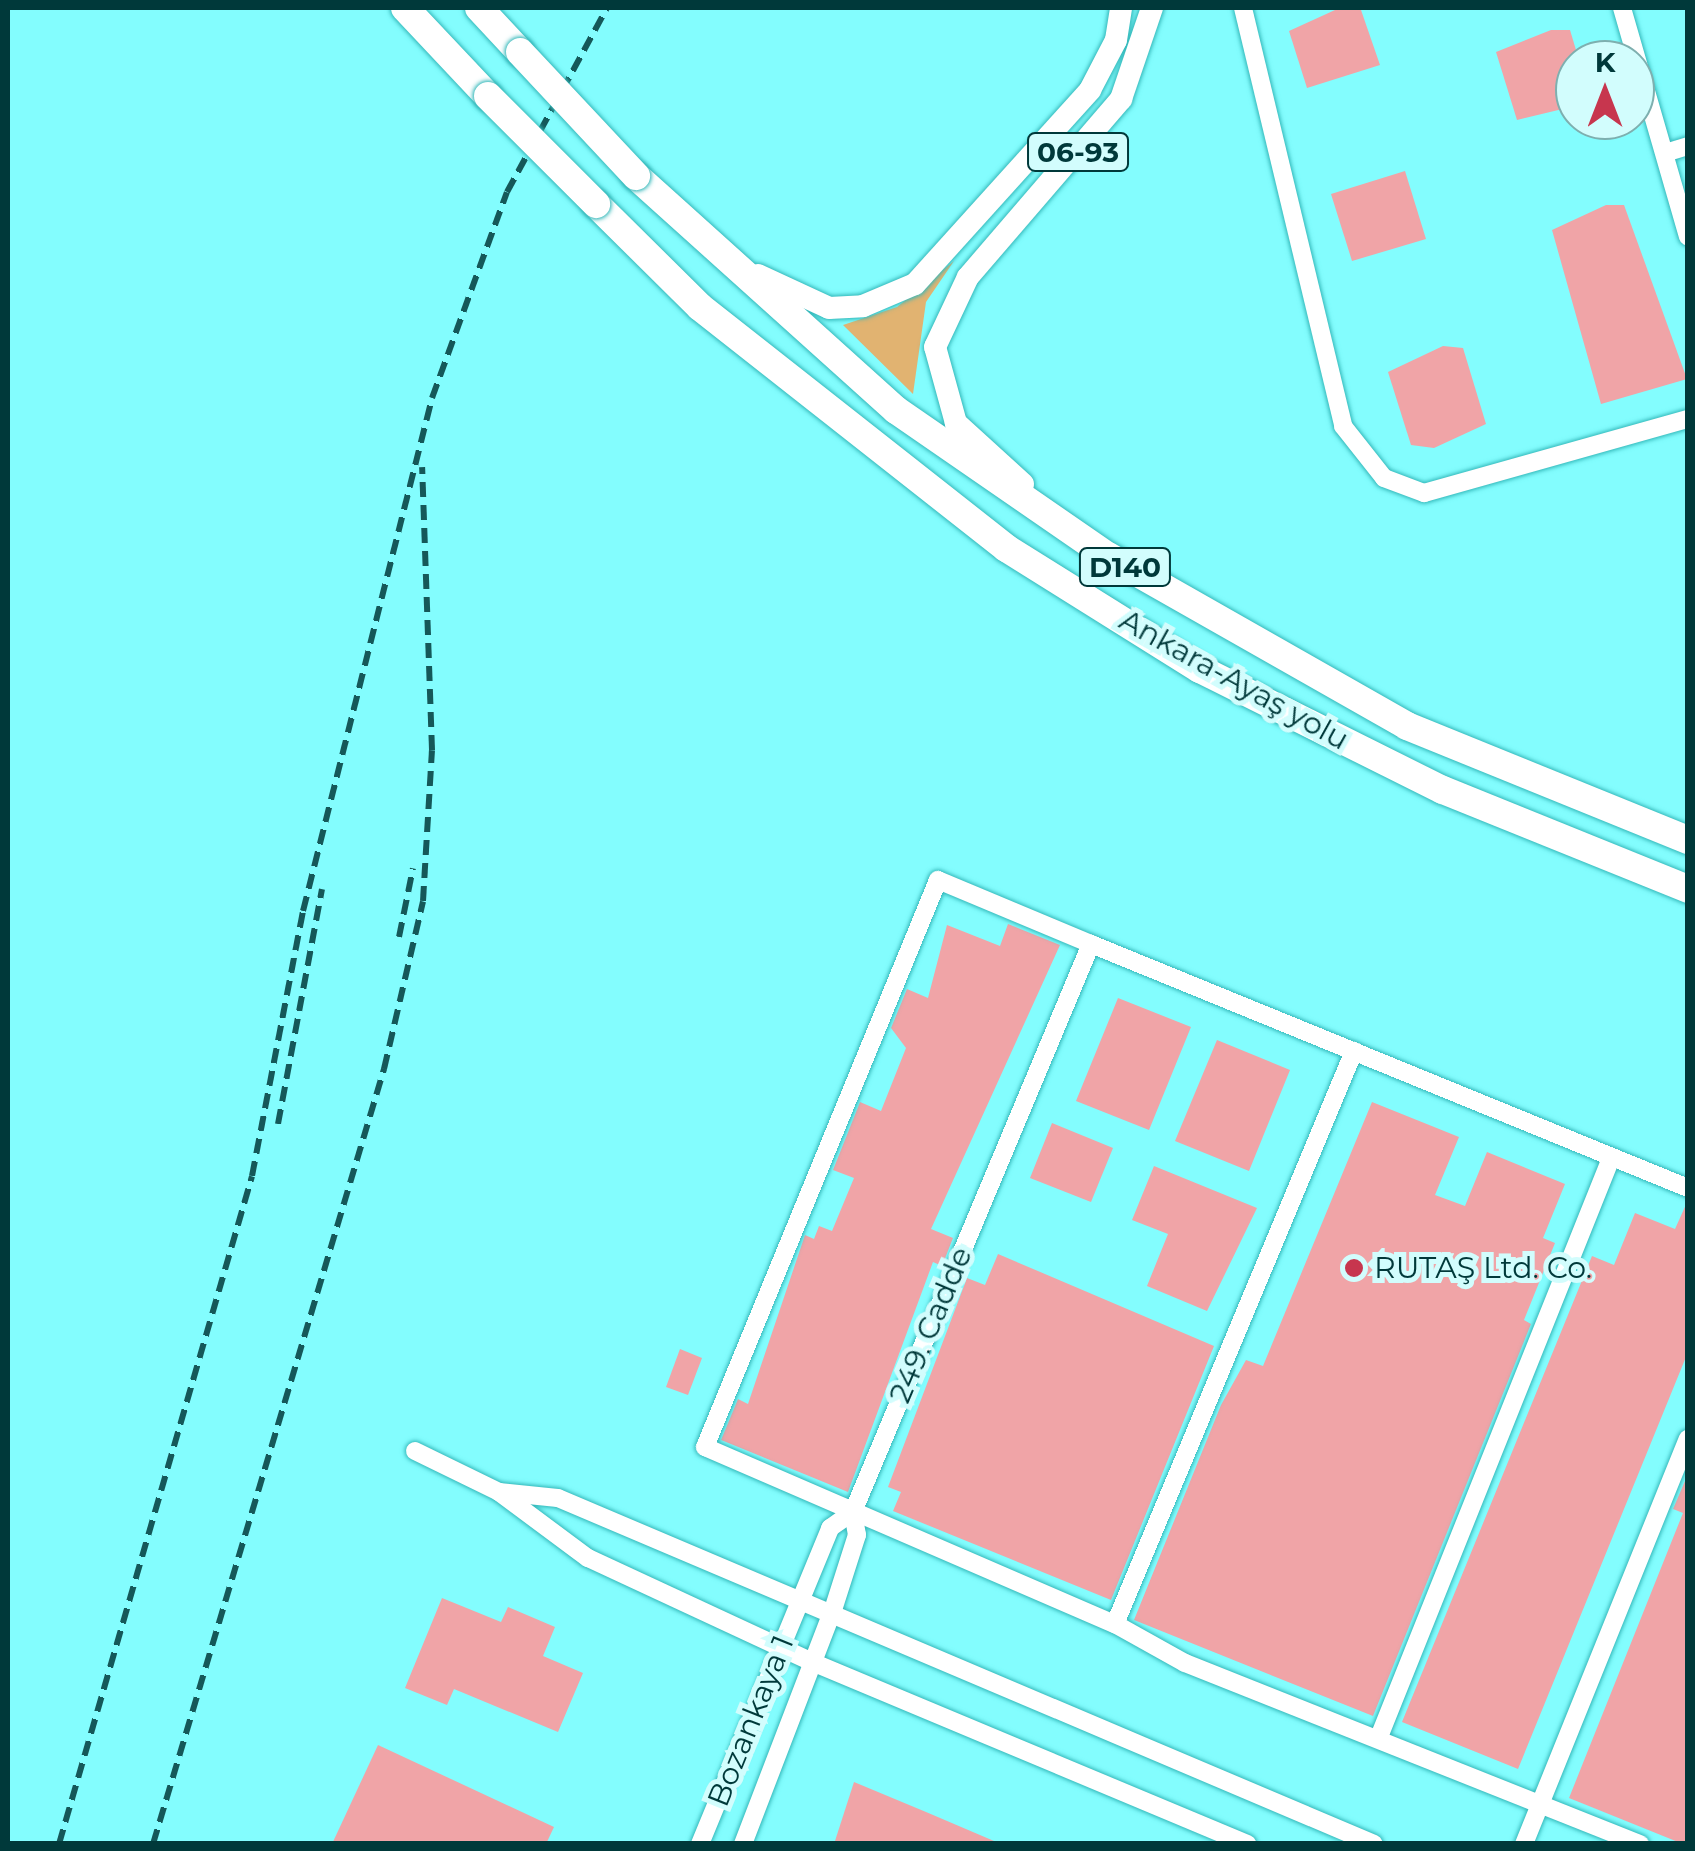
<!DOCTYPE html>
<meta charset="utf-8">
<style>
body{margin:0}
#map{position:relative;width:1695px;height:1851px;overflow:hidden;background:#83fdfe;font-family:Montserrat,sans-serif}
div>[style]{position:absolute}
.green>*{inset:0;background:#e1b371}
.building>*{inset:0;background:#f0a4a7}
.roads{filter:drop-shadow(0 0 2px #34b8ba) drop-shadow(0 0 2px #34b8ba)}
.minor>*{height:18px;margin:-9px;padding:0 9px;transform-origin:9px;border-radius:9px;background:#fff}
.major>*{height:22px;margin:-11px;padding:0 11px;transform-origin:11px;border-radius:11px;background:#fff}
.highway>*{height:28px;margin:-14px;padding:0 14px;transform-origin:14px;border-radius:14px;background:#fff}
.rail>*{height:6px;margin-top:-3px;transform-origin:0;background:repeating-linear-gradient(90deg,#155859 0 15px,transparent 0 23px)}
.bridges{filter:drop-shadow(0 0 2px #34b8ba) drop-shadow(0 0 2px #34b8ba)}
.highway-bridge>*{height:28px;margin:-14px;padding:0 14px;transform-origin:14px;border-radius:14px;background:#fff}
.dots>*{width:28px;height:28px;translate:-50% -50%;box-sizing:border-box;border:5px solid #d2fdfd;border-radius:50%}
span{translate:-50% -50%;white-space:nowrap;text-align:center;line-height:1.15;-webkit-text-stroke:10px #d2fdfd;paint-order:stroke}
.shield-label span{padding:2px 8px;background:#d2fdfd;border:2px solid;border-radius:8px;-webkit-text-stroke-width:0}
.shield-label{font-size:28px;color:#00393a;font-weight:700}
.street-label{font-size:30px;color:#00393a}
.poi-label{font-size:30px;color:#00393a}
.left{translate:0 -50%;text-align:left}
.frame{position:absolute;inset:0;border:10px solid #00393a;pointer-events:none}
.north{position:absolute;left:1555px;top:40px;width:100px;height:100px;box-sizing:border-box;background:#d2fdfd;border:2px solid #7eafaf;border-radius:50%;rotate:0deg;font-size:28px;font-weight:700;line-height:40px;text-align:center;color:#00393a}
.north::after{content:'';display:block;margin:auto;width:35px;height:45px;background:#c7364e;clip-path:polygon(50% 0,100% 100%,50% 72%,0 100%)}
</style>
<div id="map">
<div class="green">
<div style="clip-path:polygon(954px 261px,926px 302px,913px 394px,843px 325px,897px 307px)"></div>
</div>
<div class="building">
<div style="clip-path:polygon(1335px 10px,1361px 10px,1380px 65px,1307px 88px,1289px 31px)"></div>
<div style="clip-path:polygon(1551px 30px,1570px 30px,1579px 60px,1575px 106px,1517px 120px,1496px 52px)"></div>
<div style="clip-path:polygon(1405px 171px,1426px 239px,1352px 261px,1331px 194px)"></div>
<div style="clip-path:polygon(1606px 205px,1624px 205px,1687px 379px,1601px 404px,1552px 230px)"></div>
<div style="clip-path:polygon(1443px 346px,1463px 348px,1486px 424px,1434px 448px,1411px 445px,1388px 372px)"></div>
<div style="clip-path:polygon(1008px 924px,1060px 945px,931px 1229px,953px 1238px,942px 1266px,933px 1262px,848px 1492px,721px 1440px,738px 1399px,748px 1404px,805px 1235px,814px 1239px,819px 1226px,832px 1231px,854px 1178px,833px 1170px,860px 1102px,881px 1111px,906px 1048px,891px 1028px,907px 989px,928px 998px,947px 925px,1000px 946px)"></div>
<div style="clip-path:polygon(1118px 998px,1191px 1027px,1149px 1130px,1076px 1101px)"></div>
<div style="clip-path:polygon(1217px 1040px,1290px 1070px,1249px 1171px,1175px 1141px)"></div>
<div style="clip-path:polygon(1372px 1102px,1459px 1137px,1435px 1195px,1465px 1206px,1487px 1152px,1565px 1184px,1543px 1238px,1555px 1243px,1524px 1320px,1531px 1324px,1373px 1716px,1134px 1620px,1221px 1405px,1246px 1360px,1263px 1366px)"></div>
<div style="clip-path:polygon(1052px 1123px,1113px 1148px,1091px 1202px,1030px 1178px)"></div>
<div style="clip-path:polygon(1154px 1166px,1257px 1208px,1207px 1311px,1147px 1286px,1168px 1234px,1132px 1220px)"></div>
<div style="clip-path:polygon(1688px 1200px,1688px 1352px,1518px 1769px,1402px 1722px,1592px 1256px,1614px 1265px,1635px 1213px,1675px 1229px)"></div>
<div style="clip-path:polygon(998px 1254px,1214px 1346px,1111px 1600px,893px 1511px,901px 1492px,888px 1487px,967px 1278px,985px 1285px)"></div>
<div style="clip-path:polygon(680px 1349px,702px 1358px,688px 1395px,666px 1387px)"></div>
<div style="clip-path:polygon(1688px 1474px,1688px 1844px,1683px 1844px,1569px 1798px,1683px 1513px,1673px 1509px)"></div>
<div style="clip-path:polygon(442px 1598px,501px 1622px,508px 1607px,555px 1627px,543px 1656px,583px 1673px,558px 1732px,454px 1689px,447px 1705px,405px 1688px)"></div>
<div style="clip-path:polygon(378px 1745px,554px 1827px,546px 1844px,332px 1844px)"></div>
<div style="clip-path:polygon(854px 1782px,926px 1812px,1001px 1844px,834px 1844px)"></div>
</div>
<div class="roads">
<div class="minor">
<div style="left:1243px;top:8px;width:430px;rotate:76.5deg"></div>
<div style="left:1343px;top:426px;width:66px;rotate:51.7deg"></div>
<div style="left:1384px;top:478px;width:43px;rotate:20.6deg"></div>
<div style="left:1424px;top:493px;width:274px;rotate:-15.7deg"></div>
<div style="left:1622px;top:8px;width:238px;rotate:73.9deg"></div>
<div style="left:1665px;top:153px;width:24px;rotate:-17deg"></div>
<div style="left:1091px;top:944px;width:166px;rotate:-157.3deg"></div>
<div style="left:938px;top:880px;width:613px;rotate:112.34deg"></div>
<div style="left:705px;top:1447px;width:447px;rotate:23.4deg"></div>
<div style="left:1115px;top:1624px;width:80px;rotate:29.1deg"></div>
<div style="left:1185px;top:1663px;width:490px;rotate:21.7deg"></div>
<div style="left:415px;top:1451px;width:93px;rotate:26deg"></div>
<div style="left:499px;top:1492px;width:111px;rotate:36.6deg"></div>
<div style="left:588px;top:1558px;width:247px;rotate:24.9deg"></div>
<div style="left:812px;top:1662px;width:472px;rotate:22.7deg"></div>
<div style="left:499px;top:1492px;width:59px;rotate:5.8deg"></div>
<div style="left:558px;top:1498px;width:886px;rotate:22.98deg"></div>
<div style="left:853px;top:1512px;width:616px;rotate:-67.27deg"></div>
<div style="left:1091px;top:944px;width:645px;rotate:22.23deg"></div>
<div style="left:1115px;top:1624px;width:621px;rotate:-67.36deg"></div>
<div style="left:1379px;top:1737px;width:618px;rotate:-68.16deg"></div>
<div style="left:700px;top:1844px;width:342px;rotate:-67.6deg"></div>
<div style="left:830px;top:1528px;width:28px;rotate:-35deg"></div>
<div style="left:743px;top:1844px;width:251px;rotate:-69deg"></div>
<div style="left:833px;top:1610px;width:79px;rotate:-72.3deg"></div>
<div style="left:857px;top:1535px;width:23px;rotate:-100deg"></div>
<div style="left:1524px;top:1844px;width:437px;rotate:-68deg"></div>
</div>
<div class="major">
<div style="left:758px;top:275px;width:78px;rotate:24.9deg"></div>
<div style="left:829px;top:308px;width:34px;rotate:-3deg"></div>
<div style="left:863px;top:306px;width:56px;rotate:-22.9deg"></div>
<div style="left:915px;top:284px;width:261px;rotate:-47.9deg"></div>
<div style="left:1090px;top:90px;width:56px;rotate:-62.5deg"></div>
<div style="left:1116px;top:40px;width:32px;rotate:-81deg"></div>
<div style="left:1023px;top:484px;width:91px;rotate:-137.7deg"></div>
<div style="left:956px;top:423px;width:79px;rotate:-105.4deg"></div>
<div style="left:935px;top:347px;width:77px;rotate:-64.8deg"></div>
<div style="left:968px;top:277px;width:235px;rotate:-49.3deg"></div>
<div style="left:1121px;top:99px;width:96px;rotate:-71.2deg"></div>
</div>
<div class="highway">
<div style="left:405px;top:8px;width:121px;rotate:46.7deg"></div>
<div style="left:479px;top:8px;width:60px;rotate:47deg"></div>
<div style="left:636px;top:176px;width:350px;rotate:42deg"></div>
<div style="left:896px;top:410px;width:257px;rotate:34.6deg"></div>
<div style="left:1108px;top:556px;width:344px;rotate:29.6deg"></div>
<div style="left:1407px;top:726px;width:303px;rotate:22.1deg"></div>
<div style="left:596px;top:204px;width:146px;rotate:44.7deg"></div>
<div style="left:700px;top:307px;width:390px;rotate:38.2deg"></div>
<div style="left:1006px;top:548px;width:229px;rotate:32deg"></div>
<div style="left:1200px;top:669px;width:271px;rotate:26.5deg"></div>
<div style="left:1443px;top:790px;width:264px;rotate:22deg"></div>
</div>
</div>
<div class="rail">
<div style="left:399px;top:937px;width:70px;rotate:-78.5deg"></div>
<div style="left:278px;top:1124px;width:239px;rotate:-79.4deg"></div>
<div style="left:59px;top:1844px;width:695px;rotate:-73.88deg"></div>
<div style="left:252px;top:1176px;width:270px;rotate:-79.1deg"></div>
<div style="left:303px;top:911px;width:529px;rotate:-75.88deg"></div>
<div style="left:432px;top:398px;width:219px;rotate:-70deg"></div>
<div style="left:507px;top:192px;width:209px;rotate:-61.5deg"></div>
<div style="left:153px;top:1844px;width:809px;rotate:-73.4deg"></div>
<div style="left:384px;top:1069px;width:172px;rotate:-76.9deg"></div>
<div style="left:423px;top:901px;width:151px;rotate:-86.6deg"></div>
<div style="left:432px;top:750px;width:283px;rotate:-92deg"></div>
</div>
<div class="bridges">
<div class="highway-bridge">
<div style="left:520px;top:52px;width:170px;rotate:46.9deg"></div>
<div style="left:488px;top:96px;width:153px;rotate:45deg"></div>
</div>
</div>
<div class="dots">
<div style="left:1354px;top:1268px;background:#c7364e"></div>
</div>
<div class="shield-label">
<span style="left:1078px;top:152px">06-93</span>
<span style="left:1125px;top:567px">D140</span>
</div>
<div class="street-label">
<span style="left:1234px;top:680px;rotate:29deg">Ankara-Ayaş yolu</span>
<span style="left:931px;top:1325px;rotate:-67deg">249. Cadde</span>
<span style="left:751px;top:1721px;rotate:-68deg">Bozankaya 1</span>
</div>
<div class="poi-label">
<span class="left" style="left:1374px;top:1268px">RUTAŞ Ltd. Co.</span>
</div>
<div class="frame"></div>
<div class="north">K</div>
</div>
